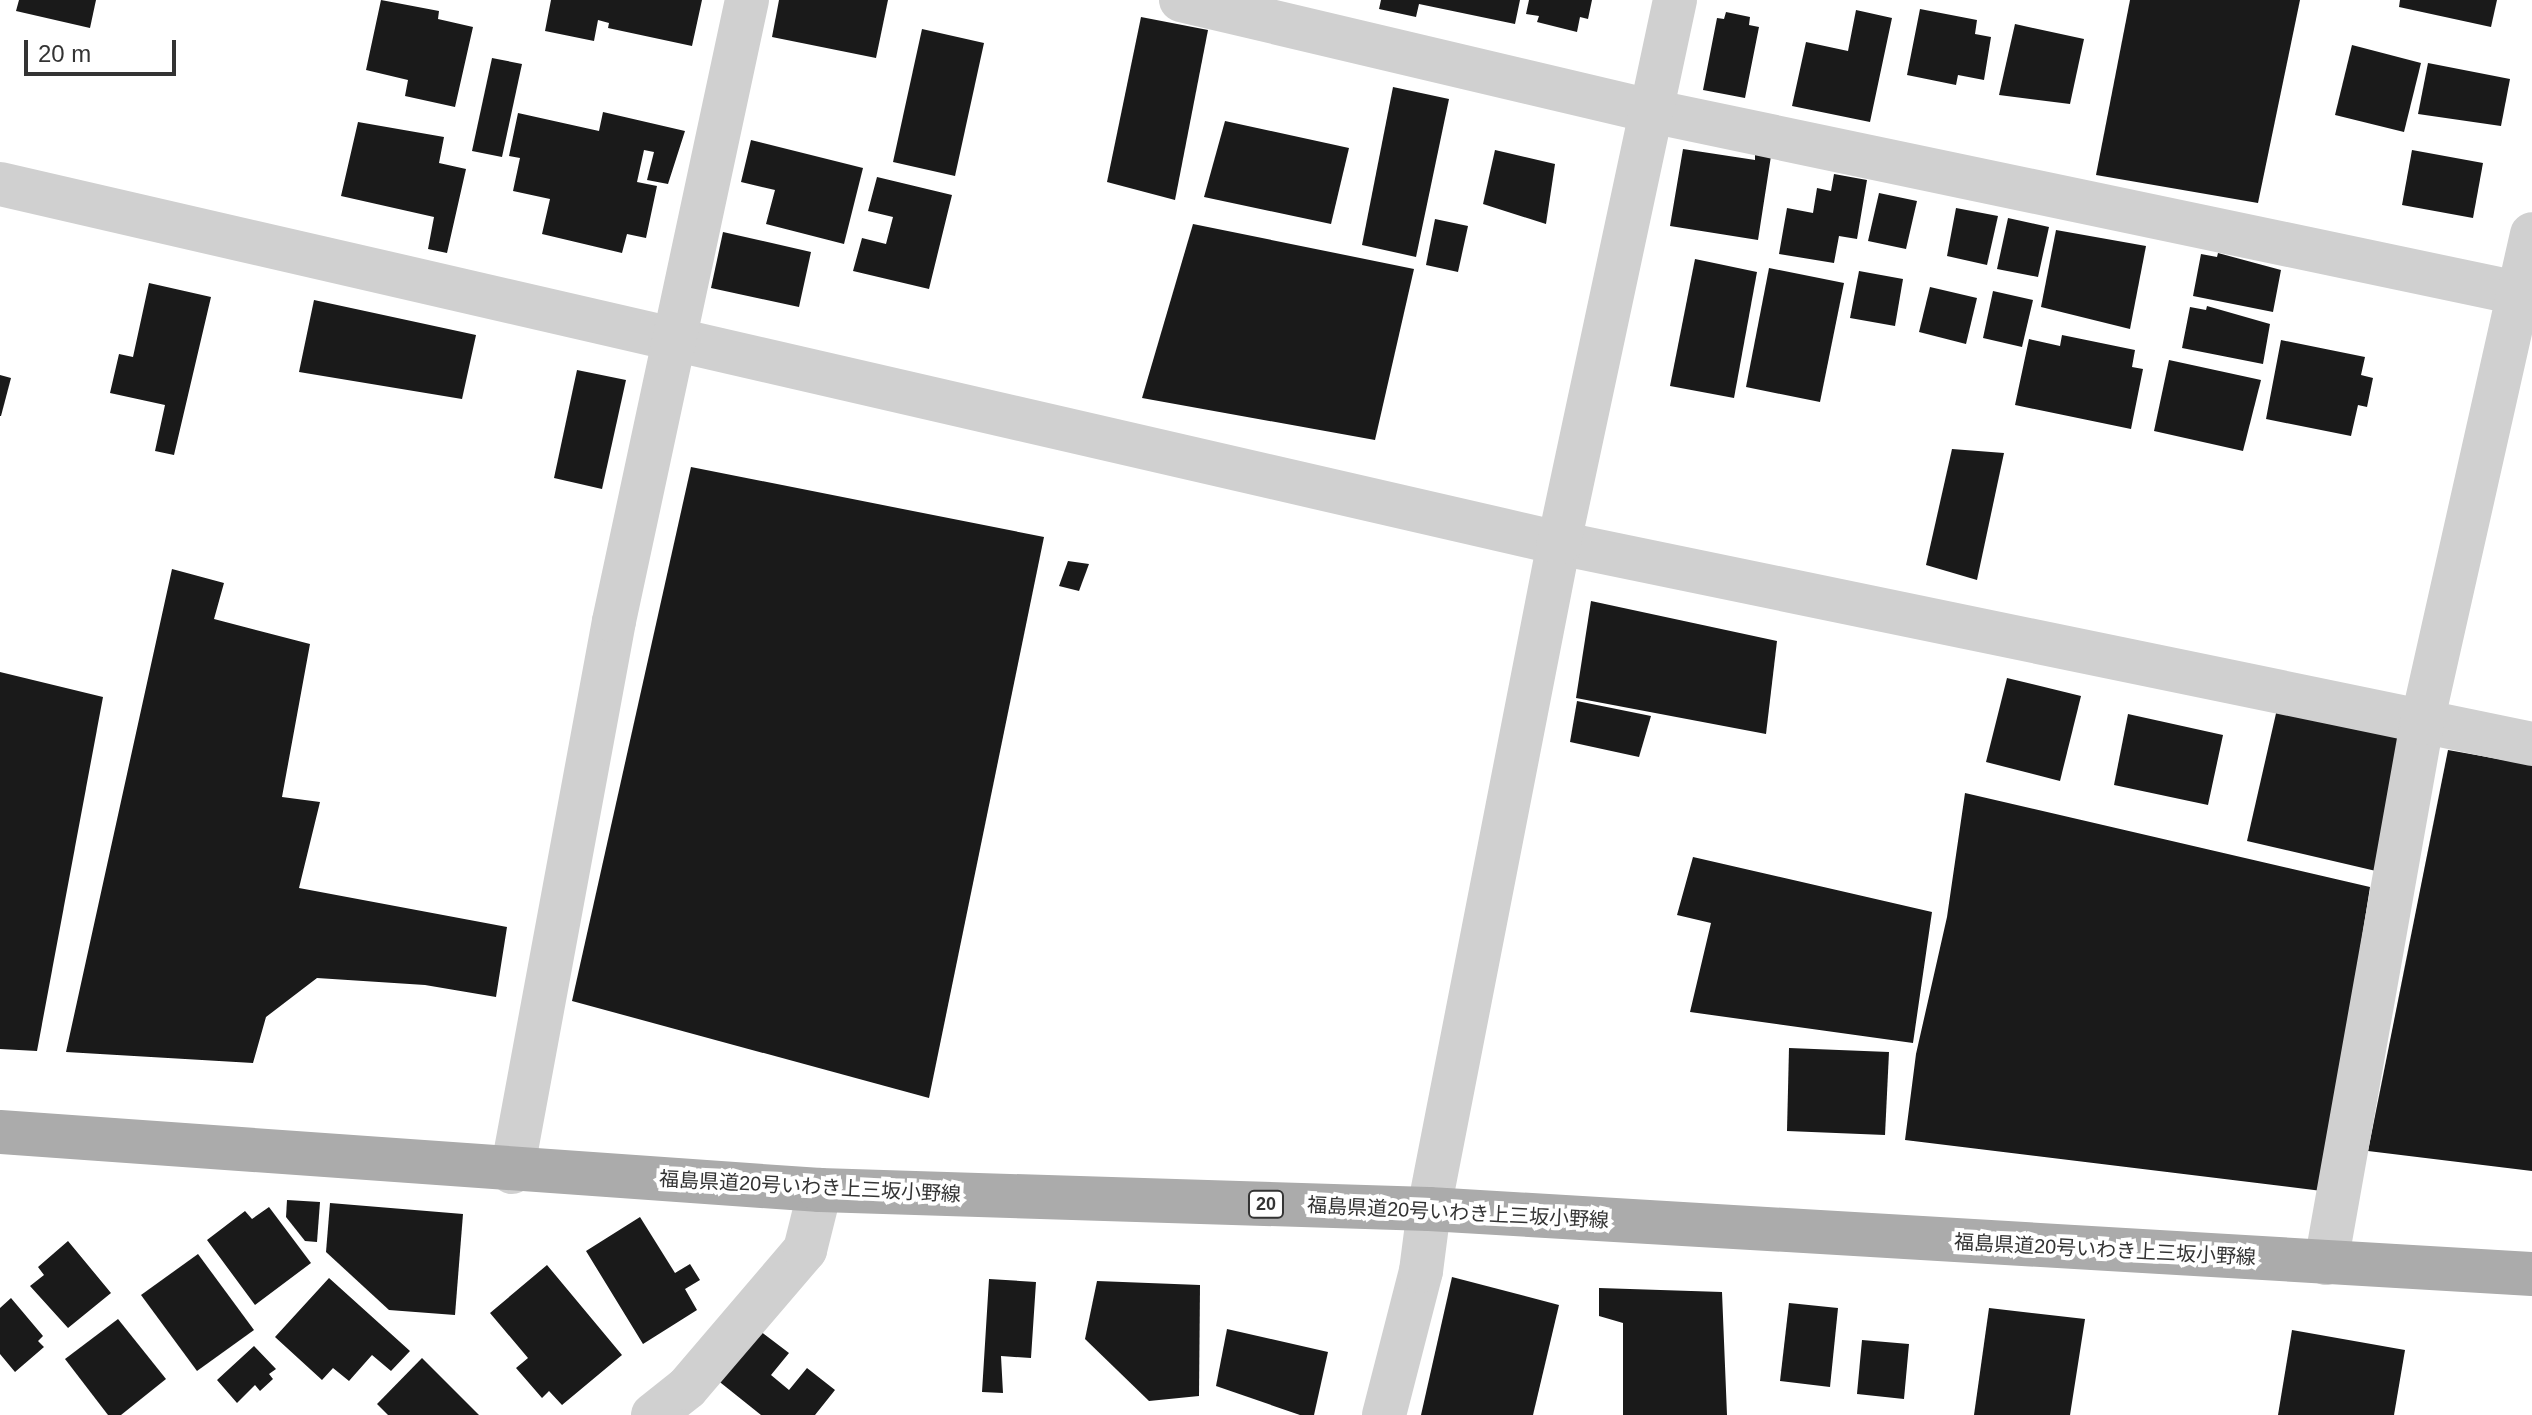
<!DOCTYPE html>
<meta charset="utf-8">
<style>
body{margin:0}
#map{position:relative;width:2532px;height:1415px;overflow:hidden;background:#fff;font-family:Helvetica,"Noto Sans JP",sans-serif}
div>[style]{position:absolute}
.building>*{inset:0;background:#1a1a1a}
.minor>*{height:44px;margin:-22px;padding:0 22px;transform-origin:22px;border-radius:22px;background:#d0d0d0}
.tertiary>*{height:44px;margin:-22px;padding:0 22px;transform-origin:22px;border-radius:22px;background:#d0d0d0}
.primary>*{height:44px;margin:-22px;padding:0 22px;transform-origin:22px;border-radius:22px;background:#ababab}
span{translate:-50% -50%;white-space:nowrap;text-align:center;line-height:1.15;-webkit-text-stroke:8px #fff;paint-order:stroke}
.shield-label span{padding:2px 6px;background:#fff;border:2px solid;border-radius:6px;-webkit-text-stroke-width:0}
.shield-label{font-size:18px;color:#333;font-weight:700}
.street-label{font-size:20px;color:#333}
.scale{position:absolute;left:24px;top:40px;width:152px;height:36px;box-sizing:border-box;border:4px solid #333;border-top:0;padding-left:10px;font-size:24px;line-height:28px;white-space:nowrap;color:#333;-webkit-text-stroke:6px #fff;paint-order:stroke}
</style>
<div id="map">
<div class="building">
<div style="clip-path:polygon(19px 0,96px 0,90px 28px,16px 11px)"></div>
<div style="clip-path:polygon(381px 0,439px 11px,438px 19px,473px 27px,455px 107px,405px 96px,408px 80px,366px 70px)"></div>
<div style="clip-path:polygon(551px 0,702px 0,692px 46px,608px 28px,609px 23px,598px 20px,594px 41px,545px 31px)"></div>
<div style="clip-path:polygon(779px 0,888px 0,876px 58px,772px 37px)"></div>
<div style="clip-path:polygon(1381px 0,1520px 0,1515px 24px,1419px 4px,1416px 17px,1379px 9px)"></div>
<div style="clip-path:polygon(1529px 0,1592px 0,1588px 19px,1580px 17px,1577px 32px,1537px 22px,1539px 16px,1526px 14px)"></div>
<div style="clip-path:polygon(2130px 0,2300px 0,2258px 203px,2096px 175px)"></div>
<div style="clip-path:polygon(2400px 0,2497px 0,2491px 27px,2399px 7px)"></div>
<div style="clip-path:polygon(1920px 9px,1977px 20px,1975px 34px,1991px 37px,1984px 80px,1958px 75px,1956px 85px,1907px 75px)"></div>
<div style="clip-path:polygon(1856px 10px,1892px 18px,1870px 122px,1792px 106px,1806px 42px,1848px 51px)"></div>
<div style="clip-path:polygon(1726px 12px,1750px 17px,1749px 25px,1759px 27px,1745px 98px,1703px 90px,1717px 18px,1724px 19px)"></div>
<div style="clip-path:polygon(1141px 17px,1208px 30px,1175px 200px,1107px 182px)"></div>
<div style="clip-path:polygon(2015px 24px,2084px 39px,2070px 104px,1999px 95px)"></div>
<div style="clip-path:polygon(922px 29px,984px 43px,955px 176px,893px 162px)"></div>
<div style="clip-path:polygon(2352px 45px,2421px 63px,2404px 132px,2335px 115px)"></div>
<div style="clip-path:polygon(492px 58px,522px 64px,502px 157px,472px 151px)"></div>
<div style="clip-path:polygon(2428px 63px,2510px 79px,2501px 126px,2418px 114px)"></div>
<div style="clip-path:polygon(1393px 87px,1449px 99px,1416px 257px,1362px 245px)"></div>
<div style="clip-path:polygon(603px 112px,685px 131px,668px 184px,647px 180px,654px 152px,644px 150px,637px 182px,657px 186px,646px 238px,627px 234px,622px 253px,542px 234px,550px 199px,513px 191px,520px 158px,509px 156px,518px 113px,599px 131px)"></div>
<div style="clip-path:polygon(1225px 121px,1349px 148px,1331px 224px,1204px 197px)"></div>
<div style="clip-path:polygon(358px 122px,444px 137px,439px 163px,466px 169px,447px 253px,428px 249px,434px 217px,341px 196px)"></div>
<div style="clip-path:polygon(751px 140px,863px 168px,844px 244px,766px 224px,775px 190px,741px 182px)"></div>
<div style="clip-path:polygon(1683px 149px,1755px 160px,1755px 154px,1771px 156px,1758px 240px,1670px 226px)"></div>
<div style="clip-path:polygon(1495px 150px,1555px 164px,1546px 224px,1483px 204px)"></div>
<div style="clip-path:polygon(2412px 150px,2483px 163px,2473px 218px,2402px 205px)"></div>
<div style="clip-path:polygon(1834px 174px,1867px 180px,1857px 239px,1839px 236px,1834px 263px,1779px 254px,1787px 208px,1813px 213px,1817px 188px,1831px 191px)"></div>
<div style="clip-path:polygon(877px 177px,952px 195px,929px 289px,853px 271px,862px 238px,886px 244px,893px 217px,868px 211px)"></div>
<div style="clip-path:polygon(1879px 193px,1917px 201px,1906px 249px,1868px 241px)"></div>
<div style="clip-path:polygon(1956px 208px,1998px 216px,1987px 265px,1947px 256px)"></div>
<div style="clip-path:polygon(2008px 218px,2049px 227px,2038px 277px,1997px 269px)"></div>
<div style="clip-path:polygon(1435px 219px,1468px 226px,1458px 272px,1426px 265px)"></div>
<div style="clip-path:polygon(1193px 224px,1414px 269px,1375px 440px,1142px 398px)"></div>
<div style="clip-path:polygon(2056px 230px,2146px 246px,2130px 329px,2041px 307px)"></div>
<div style="clip-path:polygon(723px 232px,811px 252px,799px 307px,711px 288px)"></div>
<div style="clip-path:polygon(2218px 253px,2281px 270px,2273px 312px,2193px 296px,2201px 254px,2217px 257px)"></div>
<div style="clip-path:polygon(1695px 259px,1757px 272px,1734px 398px,1670px 386px)"></div>
<div style="clip-path:polygon(1769px 268px,1844px 283px,1820px 402px,1746px 387px)"></div>
<div style="clip-path:polygon(1859px 271px,1903px 279px,1895px 326px,1850px 318px)"></div>
<div style="clip-path:polygon(149px 283px,211px 297px,174px 455px,155px 451px,165px 405px,110px 393px,119px 354px,133px 357px)"></div>
<div style="clip-path:polygon(1930px 287px,1977px 298px,1966px 344px,1919px 332px)"></div>
<div style="clip-path:polygon(1993px 291px,2033px 300px,2022px 347px,1983px 338px)"></div>
<div style="clip-path:polygon(314px 300px,476px 335px,462px 399px,299px 372px)"></div>
<div style="clip-path:polygon(2207px 306px,2270px 324px,2263px 364px,2182px 348px,2190px 307px,2206px 310px)"></div>
<div style="clip-path:polygon(2062px 335px,2135px 350px,2132px 367px,2143px 369px,2131px 429px,2015px 405px,2029px 339px,2060px 346px)"></div>
<div style="clip-path:polygon(2281px 340px,2365px 357px,2361px 375px,2373px 378px,2367px 407px,2358px 405px,2351px 436px,2266px 419px)"></div>
<div style="clip-path:polygon(2169px 360px,2261px 380px,2243px 451px,2154px 431px)"></div>
<div style="clip-path:polygon(577px 370px,626px 380px,602px 489px,554px 478px)"></div>
<div style="clip-path:polygon(0 375px,11px 378px,1px 416px,0 416px)"></div>
<div style="clip-path:polygon(1952px 449px,2004px 453px,1977px 580px,1926px 565px)"></div>
<div style="clip-path:polygon(691px 467px,1044px 537px,929px 1098px,572px 1001px)"></div>
<div style="clip-path:polygon(1068px 561px,1089px 564px,1079px 591px,1059px 586px)"></div>
<div style="clip-path:polygon(172px 569px,224px 583px,214px 619px,310px 644px,282px 797px,320px 802px,299px 888px,507px 927px,496px 997px,425px 985px,317px 978px,266px 1017px,253px 1063px,66px 1052px)"></div>
<div style="clip-path:polygon(1591px 601px,1777px 641px,1766px 734px,1576px 698px)"></div>
<div style="clip-path:polygon(0 672px,103px 697px,37px 1051px,0 1049px)"></div>
<div style="clip-path:polygon(2007px 678px,2081px 696px,2060px 781px,1986px 762px)"></div>
<div style="clip-path:polygon(1577px 701px,1651px 716px,1639px 757px,1570px 742px)"></div>
<div style="clip-path:polygon(2277px 709px,2406px 739px,2376px 871px,2247px 841px)"></div>
<div style="clip-path:polygon(2128px 714px,2223px 735px,2208px 805px,2114px 785px)"></div>
<div style="clip-path:polygon(2448px 750px,2532px 765px,2532px 1171px,2368px 1151px)"></div>
<div style="clip-path:polygon(1965px 793px,2370px 887px,2322px 1191px,1905px 1140px,1916px 1054px,1947px 917px)"></div>
<div style="clip-path:polygon(1693px 857px,1932px 912px,1913px 1043px,1690px 1012px,1711px 923px,1677px 915px)"></div>
<div style="clip-path:polygon(1789px 1048px,1889px 1052px,1885px 1135px,1787px 1131px)"></div>
<div style="clip-path:polygon(287px 1200px,320px 1202px,317px 1242px,305px 1241px,286px 1217px)"></div>
<div style="clip-path:polygon(330px 1203px,463px 1214px,455px 1315px,389px 1310px,326px 1252px)"></div>
<div style="clip-path:polygon(269px 1207px,311px 1263px,255px 1305px,207px 1240px,245px 1211px,252px 1219px)"></div>
<div style="clip-path:polygon(640px 1217px,675px 1273px,690px 1264px,700px 1280px,685px 1289px,697px 1310px,643px 1344px,586px 1251px)"></div>
<div style="clip-path:polygon(68px 1241px,111px 1293px,68px 1328px,30px 1286px,44px 1275px,38px 1267px)"></div>
<div style="clip-path:polygon(198px 1254px,254px 1330px,197px 1371px,141px 1295px)"></div>
<div style="clip-path:polygon(547px 1265px,622px 1355px,562px 1405px,549px 1391px,542px 1398px,516px 1368px,528px 1358px,490px 1313px)"></div>
<div style="clip-path:polygon(1452px 1277px,1559px 1305px,1533px 1415px,1421px 1415px)"></div>
<div style="clip-path:polygon(329px 1278px,410px 1351px,391px 1371px,372px 1355px,349px 1381px,333px 1368px,322px 1380px,275px 1337px)"></div>
<div style="clip-path:polygon(989px 1279px,1036px 1282px,1031px 1358px,1001px 1356px,1003px 1393px,982px 1392px)"></div>
<div style="clip-path:polygon(1097px 1281px,1200px 1285px,1199px 1396px,1149px 1401px,1085px 1339px)"></div>
<div style="clip-path:polygon(1599px 1288px,1722px 1292px,1727px 1415px,1623px 1415px,1623px 1323px,1599px 1316px)"></div>
<div style="clip-path:polygon(11px 1298px,43px 1336px,38px 1341px,44px 1347px,15px 1372px,0 1354px,0 1308px)"></div>
<div style="clip-path:polygon(1789px 1303px,1838px 1308px,1830px 1387px,1780px 1381px)"></div>
<div style="clip-path:polygon(1989px 1308px,2085px 1319px,2070px 1415px,1974px 1415px)"></div>
<div style="clip-path:polygon(118px 1319px,166px 1379px,121px 1415px,108px 1415px,65px 1359px)"></div>
<div style="clip-path:polygon(756px 1328px,789px 1353px,771px 1375px,789px 1390px,807px 1368px,835px 1390px,815px 1415px,761px 1415px,716px 1379px)"></div>
<div style="clip-path:polygon(1227px 1329px,1328px 1352px,1314px 1415px,1300px 1415px,1216px 1386px)"></div>
<div style="clip-path:polygon(2292px 1330px,2405px 1350px,2394px 1415px,2278px 1415px)"></div>
<div style="clip-path:polygon(1862px 1340px,1909px 1344px,1904px 1399px,1857px 1394px)"></div>
<div style="clip-path:polygon(254px 1346px,276px 1369px,269px 1374px,273px 1379px,260px 1391px,255px 1385px,237px 1403px,217px 1380px)"></div>
<div style="clip-path:polygon(422px 1358px,479px 1415px,388px 1415px,377px 1404px)"></div>
</div>
<div class="minor">
<div style="left:1181px;top:0;width:483px;rotate:13.3deg"></div>
<div style="left:1651px;top:111px;width:900px;rotate:11.86deg"></div>
<div style="left:0;top:184px;width:1600px;rotate:12.97deg"></div>
<div style="left:1559px;top:543px;width:994px;rotate:11.67deg"></div>
<div style="left:512px;top:1172px;width:560px;rotate:-79.51deg"></div>
<div style="left:614px;top:621px;width:635px;rotate:-77.91deg"></div>
<div style="left:2326px;top:1263px;width:548px;rotate:-79.92deg"></div>
<div style="left:2422px;top:723px;width:501px;rotate:-77.32deg"></div>
<div style="left:653px;top:1415px;width:43px;rotate:-38.5deg"></div>
<div style="left:687px;top:1388px;width:182px;rotate:-49.5deg"></div>
<div style="left:805px;top:1250px;width:62px;rotate:-76deg"></div>
<div style="left:1384px;top:1415px;width:149px;rotate:-75.6deg"></div>
<div style="left:1421px;top:1271px;width:63px;rotate:-82.6deg"></div>
</div>
<div class="tertiary">
<div style="left:1429px;top:1209px;width:679px;rotate:-78.96deg"></div>
<div style="left:1559px;top:543px;width:555px;rotate:-77.94deg"></div>
</div>
<div class="primary">
<div style="left:0;top:1132px;width:822px;rotate:4.05deg"></div>
<div style="left:820px;top:1190px;width:609px;rotate:1.79deg"></div>
<div style="left:1429px;top:1209px;width:1105px;rotate:3.37deg"></div>
</div>
<div class="shield-label">
<span style="left:1266px;top:1204px">20</span>
</div>
<div class="street-label">
<span style="left:810px;top:1187px;rotate:3deg">福島県道20号いわき上三坂小野線</span>
<span style="left:1458px;top:1213px;rotate:3deg">福島県道20号いわき上三坂小野線</span>
<span style="left:2105px;top:1250px;rotate:3deg">福島県道20号いわき上三坂小野線</span>
</div>
<div class="scale">20 m</div>
</div>
